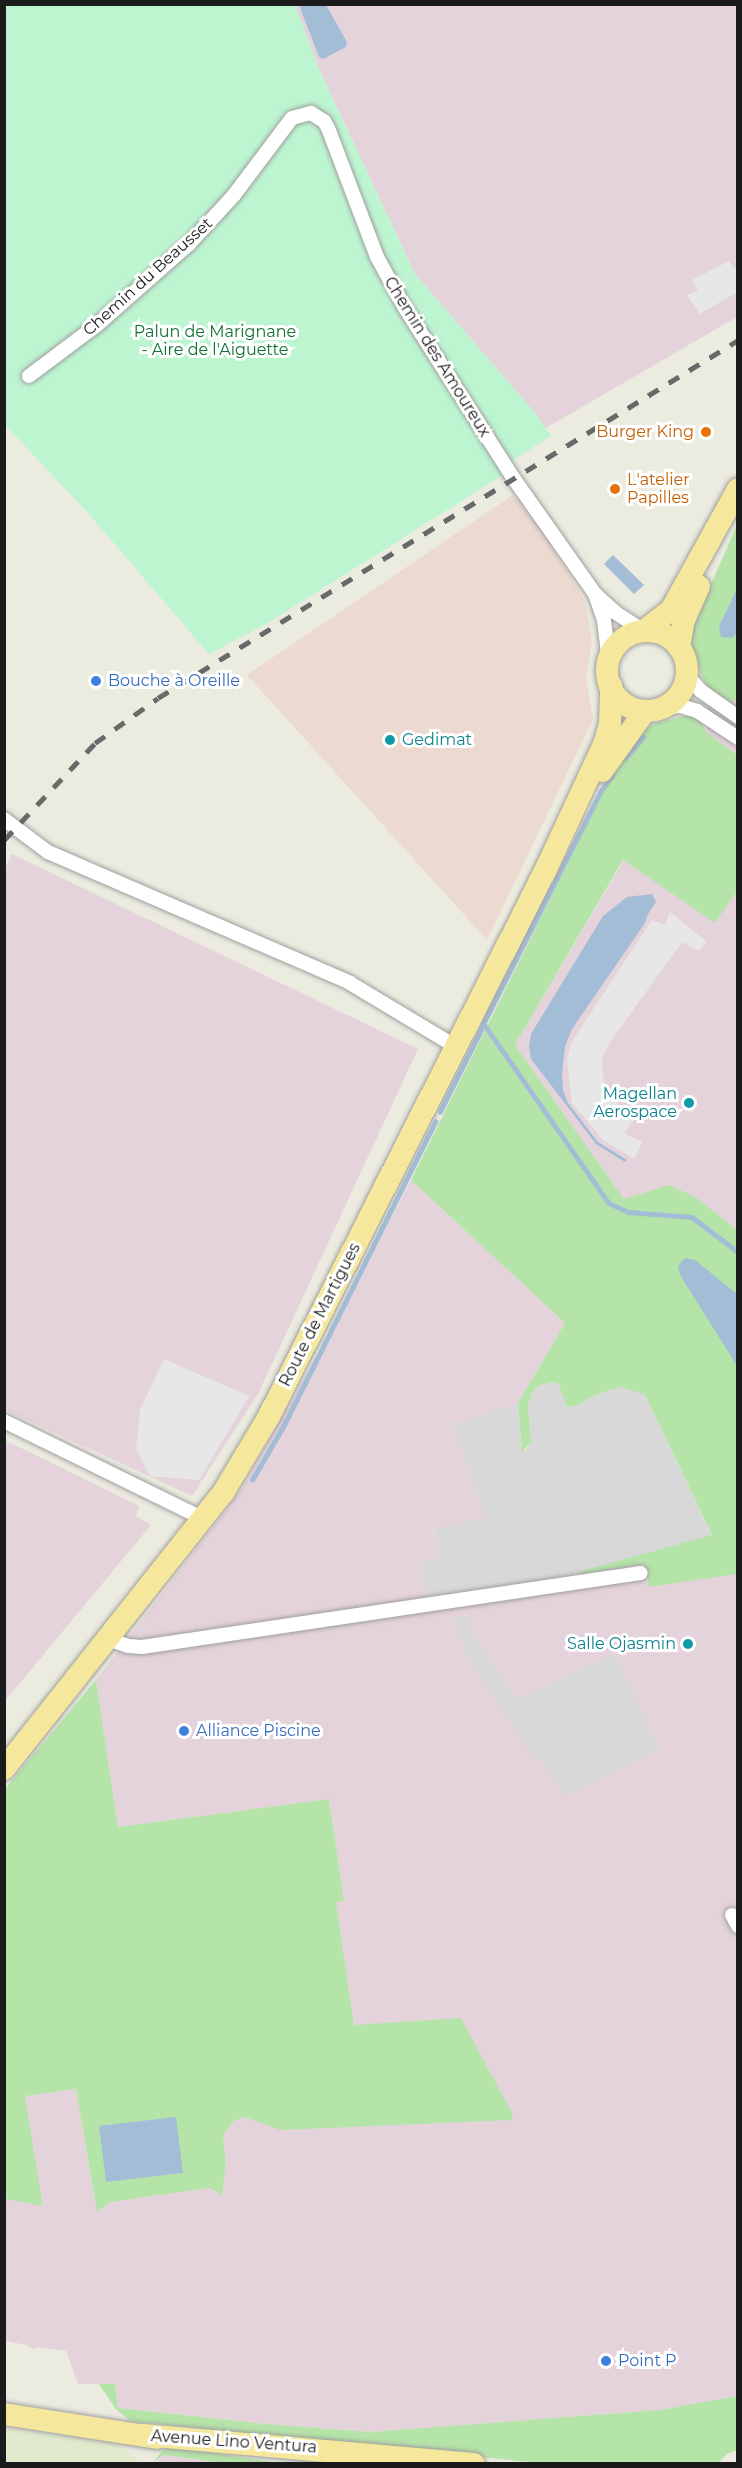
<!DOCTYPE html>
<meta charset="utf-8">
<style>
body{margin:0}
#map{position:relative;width:742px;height:2468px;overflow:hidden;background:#ecebe0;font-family:Montserrat,sans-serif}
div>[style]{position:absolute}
.residential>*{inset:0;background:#d9d8d8}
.commercial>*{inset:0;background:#ecd9d0}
.industrial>*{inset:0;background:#e5d3dc}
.farmland>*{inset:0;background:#e0eacc}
.grass>*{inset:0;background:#b5e4a8}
.park>*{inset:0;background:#bef5d1}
.parking>*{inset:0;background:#e7e7e7}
.water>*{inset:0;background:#a3bdd7}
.stream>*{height:4.5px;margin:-2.25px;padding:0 2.25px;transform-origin:2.25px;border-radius:2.25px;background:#a3bdd7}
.roads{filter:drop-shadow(0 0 2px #9f9f9f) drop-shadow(0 0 2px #9f9f9f)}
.minor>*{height:14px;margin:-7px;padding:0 7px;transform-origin:7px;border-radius:7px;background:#fff}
.primary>*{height:22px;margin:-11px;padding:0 11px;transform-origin:11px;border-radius:11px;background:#f5e79c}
.primary>.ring{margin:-11px;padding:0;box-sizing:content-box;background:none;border:22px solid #f5e79c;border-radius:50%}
.rail>*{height:4.5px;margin-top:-2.25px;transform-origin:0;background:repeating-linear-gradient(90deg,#696969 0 12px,transparent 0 24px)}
.dots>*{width:16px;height:16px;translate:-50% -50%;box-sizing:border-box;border:3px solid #fff;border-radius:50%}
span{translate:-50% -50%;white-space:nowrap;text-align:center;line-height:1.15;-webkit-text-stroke:6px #fff;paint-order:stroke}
.street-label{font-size:16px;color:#1b1b1b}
.park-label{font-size:16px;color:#117033}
.food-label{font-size:16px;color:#c56008}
.right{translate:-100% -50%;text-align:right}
.left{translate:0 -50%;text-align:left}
.shop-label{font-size:16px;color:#366cbe}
.culture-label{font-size:16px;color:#0d838f}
.frame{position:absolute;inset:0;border:6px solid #1b1b1b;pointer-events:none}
</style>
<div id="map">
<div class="residential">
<div style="clip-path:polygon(551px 1382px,558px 1384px,567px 1406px,573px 1407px,600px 1393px,621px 1387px,645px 1395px,712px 1536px,581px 1571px,581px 1574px,425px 1595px,420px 1563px,440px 1557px,433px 1528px,485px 1517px,453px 1424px,518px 1403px,522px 1451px,525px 1451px,531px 1442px,528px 1407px,531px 1394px,538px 1386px)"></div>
<div style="clip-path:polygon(468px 1615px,473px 1633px,516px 1699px,615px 1653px,660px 1749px,564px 1797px,541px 1760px,534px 1761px,467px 1657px,452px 1617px)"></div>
</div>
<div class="commercial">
<div style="clip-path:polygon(513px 495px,543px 532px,585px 601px,592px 641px,586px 678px,593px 719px,487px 940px,247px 675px)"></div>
</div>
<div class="industrial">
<div style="clip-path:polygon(295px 5px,737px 5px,737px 317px,544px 429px,535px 413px,415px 274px,318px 67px)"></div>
<div style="clip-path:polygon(737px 597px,737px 1230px,697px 1198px,624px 1199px,515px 1045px,624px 860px,706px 732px,713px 667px)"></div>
<div style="clip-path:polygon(12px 854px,418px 1049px,258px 1394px,192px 1496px,5px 1410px,4px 870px)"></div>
<div style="clip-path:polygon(evenodd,411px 1180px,565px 1323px,518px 1403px,453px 1424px,485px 1517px,433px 1529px,440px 1557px,420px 1563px,425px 1595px,645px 1564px,649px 1586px,737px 1574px,737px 2396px,660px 2410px,370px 2432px,266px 2424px,118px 2408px,115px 2384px,78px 2384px,66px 2351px,39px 2347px,33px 2349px,27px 2345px,5px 2341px,4px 2199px,43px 2205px,24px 2096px,76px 2089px,97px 2212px,110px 2202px,210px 2188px,222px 2195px,226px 2163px,223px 2135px,234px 2121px,245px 2117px,257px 2121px,512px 2120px,461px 2019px,354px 2026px,336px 1902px,344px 1901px,329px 1799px,118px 1827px,96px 1680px,240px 1492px,356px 1285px,411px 1180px,467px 1615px,473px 1633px,516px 1699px,615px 1653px,660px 1749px,564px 1796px,541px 1759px,534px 1760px,467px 1657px,453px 1617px,467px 1615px)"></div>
<div style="clip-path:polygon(5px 1440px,139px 1506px,136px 1516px,151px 1525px,5px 1701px)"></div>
<div style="clip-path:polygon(164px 2455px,223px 2463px,155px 2464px)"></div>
</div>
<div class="farmland">
<div style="clip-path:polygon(5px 2428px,116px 2443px,137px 2458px,138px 2463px,5px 2464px)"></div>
</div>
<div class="grass">
<div style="clip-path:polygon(737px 525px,738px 700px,735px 699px,731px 705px,709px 688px,703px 679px,691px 641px,691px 630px)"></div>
<div style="clip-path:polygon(687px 715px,700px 719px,706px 732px,737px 755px,737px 891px,715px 923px,623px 860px,515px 1045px,624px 1199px,669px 1185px,697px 1198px,737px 1230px,737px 1574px,649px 1587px,645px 1564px,581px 1574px,581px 1571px,712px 1535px,645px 1395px,621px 1387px,600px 1393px,573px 1407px,567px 1406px,558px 1384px,551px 1382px,538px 1386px,531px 1394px,528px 1407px,531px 1442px,522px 1452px,518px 1403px,565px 1323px,411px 1180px,617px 764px,637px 733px,654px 724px)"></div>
<div style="clip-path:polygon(96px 1680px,118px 1827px,329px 1799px,344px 1901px,336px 1902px,354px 2025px,461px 2018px,513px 2115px,512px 2120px,280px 2130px,245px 2117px,234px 2121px,223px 2135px,226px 2163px,222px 2195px,210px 2188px,110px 2202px,97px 2212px,76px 2089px,25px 2096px,43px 2206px,5px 2199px,5px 1789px)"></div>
<div style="clip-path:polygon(99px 2384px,115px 2384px,118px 2408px,266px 2424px,370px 2432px,660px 2410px,737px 2396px,737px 2450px,727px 2454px,718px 2463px,540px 2463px,130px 2421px,115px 2408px)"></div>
<div style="clip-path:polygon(169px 2447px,280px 2463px,223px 2463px,164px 2455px,154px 2462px,161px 2452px)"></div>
</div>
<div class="park">
<div style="clip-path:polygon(295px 4px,318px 67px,415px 274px,535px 413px,551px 436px,509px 463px,503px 475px,266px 624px,209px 654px,89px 514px,5px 425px,5px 5px)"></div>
</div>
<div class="parking">
<div style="clip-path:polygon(729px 261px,734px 269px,737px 268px,737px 292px,700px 314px,687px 295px,698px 291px,692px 280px)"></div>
<div style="clip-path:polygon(670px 912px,707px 942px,699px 951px,682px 942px,610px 1042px,602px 1058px,603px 1077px,608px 1092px,622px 1109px,636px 1117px,624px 1133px,642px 1142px,634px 1159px,603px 1140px,572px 1103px,567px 1060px,571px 1043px,652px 920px,665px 925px)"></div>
<div style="clip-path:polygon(164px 1359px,249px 1396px,199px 1480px,150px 1476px,136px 1449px,140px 1410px)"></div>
</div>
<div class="water">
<div style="clip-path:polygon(299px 5px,326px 5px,347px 42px,346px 47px,323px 59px,319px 57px)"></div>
<div style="clip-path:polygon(613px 555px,644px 585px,634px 594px,604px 564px)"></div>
<div style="clip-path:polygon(737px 589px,737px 632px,733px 638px,721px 637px,719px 626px)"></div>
<div style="clip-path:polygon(652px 894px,656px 902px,648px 914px,645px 923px,572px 1029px,565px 1047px,562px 1074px,563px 1091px,568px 1103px,598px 1142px,627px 1160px,625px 1162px,596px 1144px,531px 1059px,529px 1047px,531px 1034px,603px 916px,627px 897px)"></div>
<div style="clip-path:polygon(685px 1258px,695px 1260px,737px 1294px,737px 1366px,680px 1275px,678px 1266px)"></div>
<div style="clip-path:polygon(176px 2117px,183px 2173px,106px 2182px,99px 2126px)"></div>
</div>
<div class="stream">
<div style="left:625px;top:758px;width:28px;rotate:-49deg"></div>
<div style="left:613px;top:775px;width:19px;rotate:126deg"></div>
<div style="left:602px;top:790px;width:262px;rotate:116.8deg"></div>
<div style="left:484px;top:1024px;width:218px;rotate:55.1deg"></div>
<div style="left:609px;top:1203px;width:21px;rotate:25deg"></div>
<div style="left:628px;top:1212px;width:64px;rotate:4.5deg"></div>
<div style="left:692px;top:1217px;width:58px;rotate:37.3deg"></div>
<div style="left:440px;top:1112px;width:98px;rotate:-63.4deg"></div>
<div style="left:252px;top:1480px;width:64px;rotate:-59.8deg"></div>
<div style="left:284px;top:1425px;width:339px;rotate:-63.5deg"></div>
</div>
<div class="roads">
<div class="minor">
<div style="left:29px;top:376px;width:85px;rotate:-36.9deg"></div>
<div style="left:97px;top:325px;width:123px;rotate:-41.4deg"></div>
<div style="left:189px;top:244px;width:67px;rotate:-47.4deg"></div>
<div style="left:234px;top:195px;width:96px;rotate:-53deg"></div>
<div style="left:292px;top:118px;width:20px;rotate:-15deg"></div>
<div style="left:311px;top:113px;width:15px;rotate:32deg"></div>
<div style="left:324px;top:121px;width:8px;rotate:60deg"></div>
<div style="left:328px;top:128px;width:138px;rotate:69.2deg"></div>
<div style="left:377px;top:257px;width:58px;rotate:61.2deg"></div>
<div style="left:405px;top:308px;width:203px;rotate:57.5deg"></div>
<div style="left:514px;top:479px;width:141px;rotate:54.8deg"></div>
<div style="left:609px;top:662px;width:42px;rotate:-96.8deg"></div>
<div style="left:604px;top:620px;width:28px;rotate:-109deg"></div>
<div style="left:595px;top:594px;width:28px;rotate:42deg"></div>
<div style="left:616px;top:613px;width:33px;rotate:33deg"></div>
<div style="left:687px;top:675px;width:21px;rotate:49deg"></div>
<div style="left:701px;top:691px;width:45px;rotate:35.1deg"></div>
<div style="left:664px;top:707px;width:17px;rotate:-3deg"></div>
<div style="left:681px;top:706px;width:17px;rotate:17deg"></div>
<div style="left:697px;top:711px;width:49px;rotate:33.4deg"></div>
<div style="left:4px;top:819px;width:55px;rotate:36.9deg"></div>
<div style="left:48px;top:852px;width:329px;rotate:23.4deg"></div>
<div style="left:350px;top:983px;width:122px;rotate:31deg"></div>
<div style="left:4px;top:1421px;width:223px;rotate:26.1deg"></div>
<div style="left:108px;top:1639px;width:21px;rotate:19deg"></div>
<div style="left:128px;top:1646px;width:14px;rotate:4deg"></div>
<div style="left:142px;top:1647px;width:504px;rotate:-8.44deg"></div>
<div style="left:732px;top:1915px;width:13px;rotate:61deg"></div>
</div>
<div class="primary">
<div style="left:644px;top:631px;width:34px;rotate:-38deg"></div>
<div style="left:671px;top:610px;width:138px;rotate:-61deg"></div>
<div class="ring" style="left:607px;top:631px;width:58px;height:58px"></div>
<div style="left:679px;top:647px;width:27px;rotate:-80deg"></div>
<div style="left:684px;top:620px;width:37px;rotate:-66deg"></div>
<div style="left:602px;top:771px;width:74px;rotate:-54.4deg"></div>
<div style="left:4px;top:1769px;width:352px;rotate:-51.6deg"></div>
<div style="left:223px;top:1493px;width:90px;rotate:-59.1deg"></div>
<div style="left:269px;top:1416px;width:613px;rotate:-63.14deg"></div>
<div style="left:546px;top:869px;width:140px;rotate:-65.1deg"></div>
<div style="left:605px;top:742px;width:20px;rotate:-75deg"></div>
<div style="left:610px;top:723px;width:37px;rotate:-88deg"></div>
<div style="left:4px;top:2414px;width:155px;rotate:8.9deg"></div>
<div style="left:143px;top:2435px;width:332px;rotate:5deg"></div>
</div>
</div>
<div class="rail">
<div style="left:4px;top:840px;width:133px;rotate:-46.8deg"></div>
<div style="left:95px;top:743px;width:77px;rotate:-35.5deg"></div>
<div style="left:158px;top:698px;width:682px;rotate:-31.68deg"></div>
</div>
<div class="dots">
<div style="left:706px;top:432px;background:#e8710a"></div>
<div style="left:615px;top:489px;background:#e8710a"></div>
<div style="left:96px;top:681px;background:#3f7fe0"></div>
<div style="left:390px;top:740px;background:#0f9aa8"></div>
<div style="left:689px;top:1103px;background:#0f9aa8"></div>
<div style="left:688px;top:1644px;background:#0f9aa8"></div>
<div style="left:184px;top:1731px;background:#3f7fe0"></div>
<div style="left:606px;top:2361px;background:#3f7fe0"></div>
</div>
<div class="street-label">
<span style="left:148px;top:277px;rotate:-42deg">Chemin du Beausset</span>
<span style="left:437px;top:357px;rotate:58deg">Chemin des Amoureux</span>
<span style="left:320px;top:1315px;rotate:-63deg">Route de Martigues</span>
<span style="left:234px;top:2442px;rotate:4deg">Avenue Lino Ventura</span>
</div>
<div class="park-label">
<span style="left:215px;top:341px">Palun de Marignane<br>- Aire de l'Aiguette</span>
</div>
<div class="food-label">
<span class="right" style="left:694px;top:432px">Burger King</span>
<span class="left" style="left:627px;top:489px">L'atelier<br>Papilles</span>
</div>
<div class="shop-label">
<span class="left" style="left:108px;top:681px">Bouche à Oreille</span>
<span class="left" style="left:196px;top:1731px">Alliance Piscine</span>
<span class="left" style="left:618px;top:2361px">Point P</span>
</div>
<div class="culture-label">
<span class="left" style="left:402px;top:740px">Gedimat</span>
<span class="right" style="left:677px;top:1103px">Magellan<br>Aerospace</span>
<span class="right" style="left:676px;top:1644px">Salle Ojasmin</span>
</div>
<div class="frame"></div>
</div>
